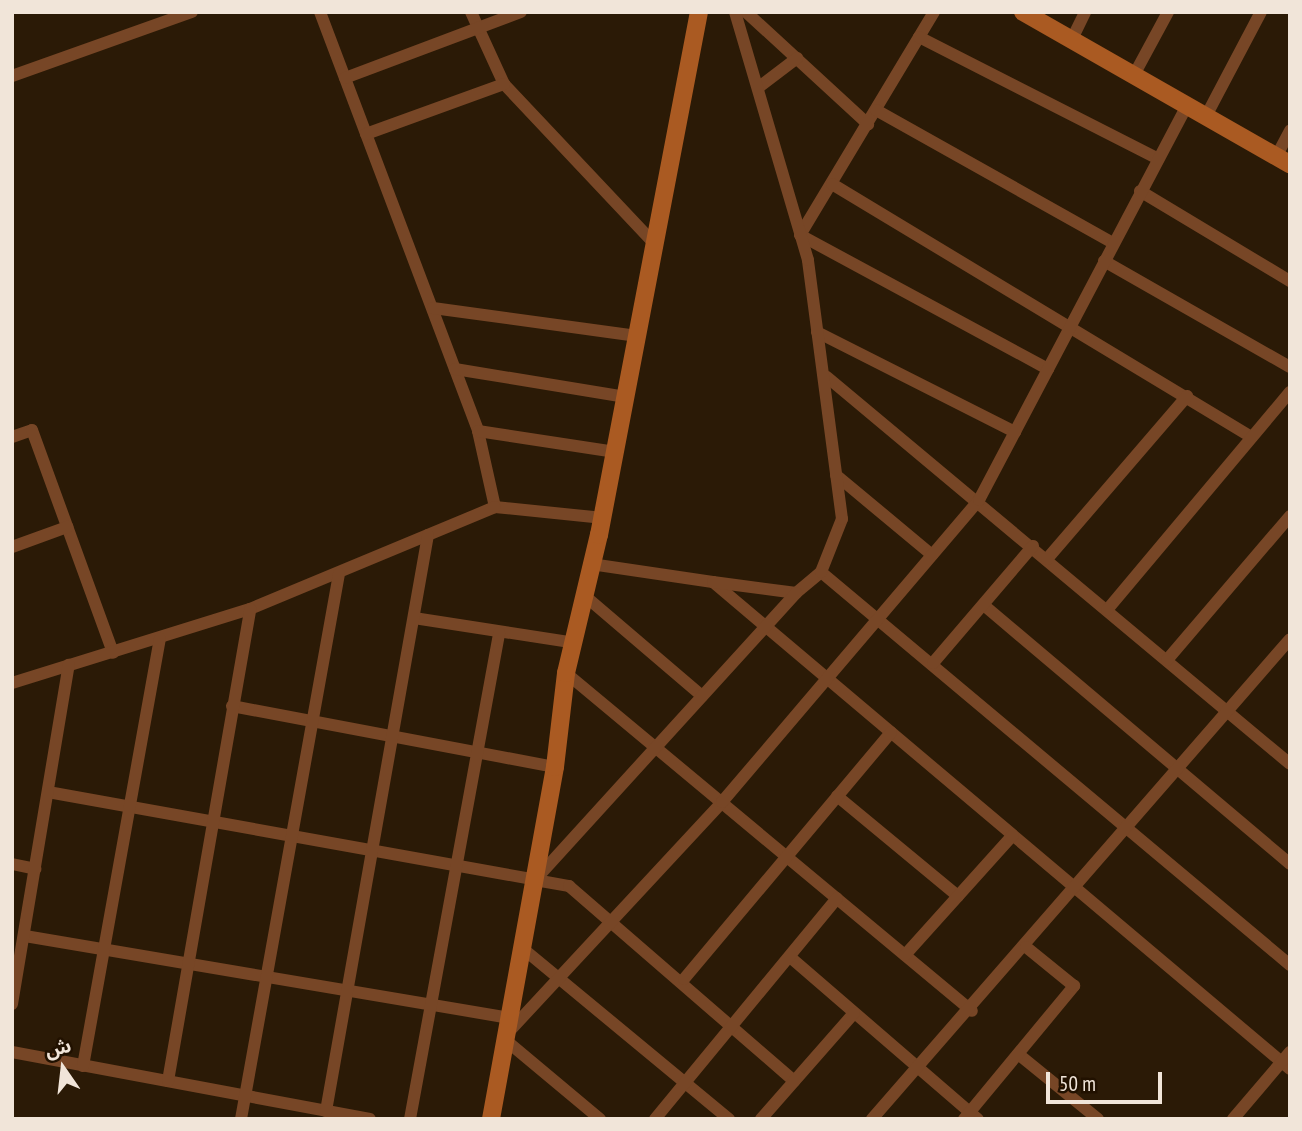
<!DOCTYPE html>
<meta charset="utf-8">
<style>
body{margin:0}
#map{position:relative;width:1302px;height:1131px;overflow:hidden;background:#2b1a06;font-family:"PT Sans Narrow","Noto Sans Arabic",sans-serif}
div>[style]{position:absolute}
.street>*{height:12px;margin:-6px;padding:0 6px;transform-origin:6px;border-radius:6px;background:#774626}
.secondary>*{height:18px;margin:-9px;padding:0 9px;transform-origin:9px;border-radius:9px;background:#aa5a22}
span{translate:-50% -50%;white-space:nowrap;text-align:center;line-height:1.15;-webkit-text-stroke:6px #211100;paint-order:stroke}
.frame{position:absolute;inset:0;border:14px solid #f1e5d9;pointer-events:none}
.north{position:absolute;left:28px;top:1033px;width:70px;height:70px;-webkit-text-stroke:5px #211100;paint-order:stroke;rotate:346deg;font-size:19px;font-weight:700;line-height:28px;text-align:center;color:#f1e5d9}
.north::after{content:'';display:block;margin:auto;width:24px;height:32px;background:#f1e5d9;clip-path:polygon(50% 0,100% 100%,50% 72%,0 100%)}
.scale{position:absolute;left:1046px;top:1072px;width:116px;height:32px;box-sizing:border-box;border:4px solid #f1e5d9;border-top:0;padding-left:9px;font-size:21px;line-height:24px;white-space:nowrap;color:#f1e5d9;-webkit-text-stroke:5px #211100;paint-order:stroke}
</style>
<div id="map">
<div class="street">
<div style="left:320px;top:12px;width:448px;rotate:69.3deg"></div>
<div style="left:478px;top:431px;width:78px;rotate:77.4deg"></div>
<div style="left:495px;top:507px;width:109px;rotate:5.8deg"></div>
<div style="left:471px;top:12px;width:79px;rotate:65.4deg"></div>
<div style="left:504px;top:84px;width:220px;rotate:46.7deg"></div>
<div style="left:746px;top:12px;width:166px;rotate:42.6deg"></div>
<div style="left:934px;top:12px;width:260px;rotate:121deg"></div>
<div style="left:800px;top:235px;width:282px;rotate:28.4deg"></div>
<div style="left:919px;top:37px;width:268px;rotate:27deg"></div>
<div style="left:1073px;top:37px;width:28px;rotate:-64deg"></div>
<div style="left:1134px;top:75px;width:72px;rotate:-61.6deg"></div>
<div style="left:12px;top:76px;width:191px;rotate:-19.6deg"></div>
<div style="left:345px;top:78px;width:188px;rotate:-20.6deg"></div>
<div style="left:759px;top:87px;width:48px;rotate:-37.3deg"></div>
<div style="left:876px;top:110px;width:272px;rotate:29.3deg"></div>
<div style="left:1205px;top:118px;width:120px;rotate:-62.2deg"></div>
<div style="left:366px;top:134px;width:147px;rotate:-19.9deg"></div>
<div style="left:1276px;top:157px;width:30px;rotate:-62deg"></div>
<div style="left:832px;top:184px;width:490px;rotate:31.1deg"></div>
<div style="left:1140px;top:191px;width:175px;rotate:31deg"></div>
<div style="left:1104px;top:261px;width:214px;rotate:29.7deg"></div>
<div style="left:433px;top:308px;width:206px;rotate:7.8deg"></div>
<div style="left:817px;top:332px;width:222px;rotate:26.8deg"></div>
<div style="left:455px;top:369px;width:173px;rotate:9.3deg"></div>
<div style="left:827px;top:377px;width:603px;rotate:39.89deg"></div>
<div style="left:478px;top:431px;width:139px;rotate:8.7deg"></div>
<div style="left:12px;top:437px;width:21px;rotate:-19deg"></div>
<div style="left:32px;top:430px;width:237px;rotate:70deg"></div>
<div style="left:836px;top:475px;width:125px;rotate:39.8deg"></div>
<div style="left:12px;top:547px;width:59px;rotate:-20deg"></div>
<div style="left:1047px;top:559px;width:215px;rotate:-49.3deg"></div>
<div style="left:591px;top:564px;width:123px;rotate:8.4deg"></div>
<div style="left:713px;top:582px;width:755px;rotate:40.17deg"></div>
<div style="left:821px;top:572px;width:612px;rotate:39.96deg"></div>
<div style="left:713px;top:582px;width:84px;rotate:7.5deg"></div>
<div style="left:796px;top:593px;width:33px;rotate:-40deg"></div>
<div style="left:821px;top:572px;width:57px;rotate:-68.4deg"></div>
<div style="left:842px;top:519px;width:261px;rotate:-97.5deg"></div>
<div style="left:808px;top:260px;width:259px;rotate:-106.4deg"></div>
<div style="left:585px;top:596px;width:154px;rotate:40.5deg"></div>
<div style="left:986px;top:607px;width:398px;rotate:40.2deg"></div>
<div style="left:1107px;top:610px;width:285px;rotate:-50deg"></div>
<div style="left:414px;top:618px;width:163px;rotate:8.8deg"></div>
<div style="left:1167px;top:660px;width:189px;rotate:-49.5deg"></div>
<div style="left:933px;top:663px;width:154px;rotate:-49.5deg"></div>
<div style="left:566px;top:673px;width:528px;rotate:39.78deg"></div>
<div style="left:12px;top:683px;width:249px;rotate:-17.3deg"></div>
<div style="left:250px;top:609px;width:265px;rotate:-22.6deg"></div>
<div style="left:232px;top:706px;width:329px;rotate:10.7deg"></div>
<div style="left:48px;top:792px;width:495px;rotate:10.2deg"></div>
<div style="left:535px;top:880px;width:388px;rotate:-47.7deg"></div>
<div style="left:837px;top:796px;width:157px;rotate:39.6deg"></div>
<div style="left:12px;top:864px;width:24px;rotate:12deg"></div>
<div style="left:535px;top:880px;width:35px;rotate:10deg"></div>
<div style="left:569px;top:886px;width:298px;rotate:40.9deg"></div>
<div style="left:25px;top:936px;width:490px;rotate:9.6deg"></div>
<div style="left:521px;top:947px;width:270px;rotate:39.6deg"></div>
<div style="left:905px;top:955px;width:161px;rotate:-48deg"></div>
<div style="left:790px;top:957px;width:248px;rotate:40.8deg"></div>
<div style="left:684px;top:979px;width:322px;rotate:-50deg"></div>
<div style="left:12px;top:1004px;width:344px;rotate:-80.5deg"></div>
<div style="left:12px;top:1052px;width:364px;rotate:10.6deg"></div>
<div style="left:1018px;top:1054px;width:103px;rotate:39.1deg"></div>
<div style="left:83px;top:1066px;width:434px;rotate:-79.8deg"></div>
<div style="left:168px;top:1081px;width:479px;rotate:-80.1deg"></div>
<div style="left:326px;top:1111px;width:585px;rotate:-79.96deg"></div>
<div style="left:241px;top:1119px;width:554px;rotate:-79.81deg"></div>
<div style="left:410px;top:1119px;width:494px;rotate:-79.6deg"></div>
<div style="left:600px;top:1119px;width:126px;rotate:-140.1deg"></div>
<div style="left:503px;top:1038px;width:322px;rotate:-47.1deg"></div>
<div style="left:722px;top:802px;width:397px;rotate:-49.6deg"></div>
<div style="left:979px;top:500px;width:443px;rotate:-62.2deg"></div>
<div style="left:655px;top:1119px;width:286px;rotate:-50.5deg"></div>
<div style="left:761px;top:1119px;width:141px;rotate:-48.7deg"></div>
<div style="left:872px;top:1119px;width:636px;rotate:-48.95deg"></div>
<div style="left:964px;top:1119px;width:173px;rotate:-50.4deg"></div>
<div style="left:1074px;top:986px;width:62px;rotate:-140.9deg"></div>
<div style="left:1233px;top:1119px;width:88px;rotate:-49.6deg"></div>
</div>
<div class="secondary">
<div style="left:1023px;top:12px;width:307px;rotate:29.7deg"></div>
<div style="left:491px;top:1119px;width:358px;rotate:-79.7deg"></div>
<div style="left:555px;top:767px;width:95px;rotate:-83.3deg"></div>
<div style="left:566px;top:673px;width:142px;rotate:-76.6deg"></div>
<div style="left:599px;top:535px;width:532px;rotate:-79.18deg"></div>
</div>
<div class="frame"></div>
<div class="north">ش</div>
<div class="scale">50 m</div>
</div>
